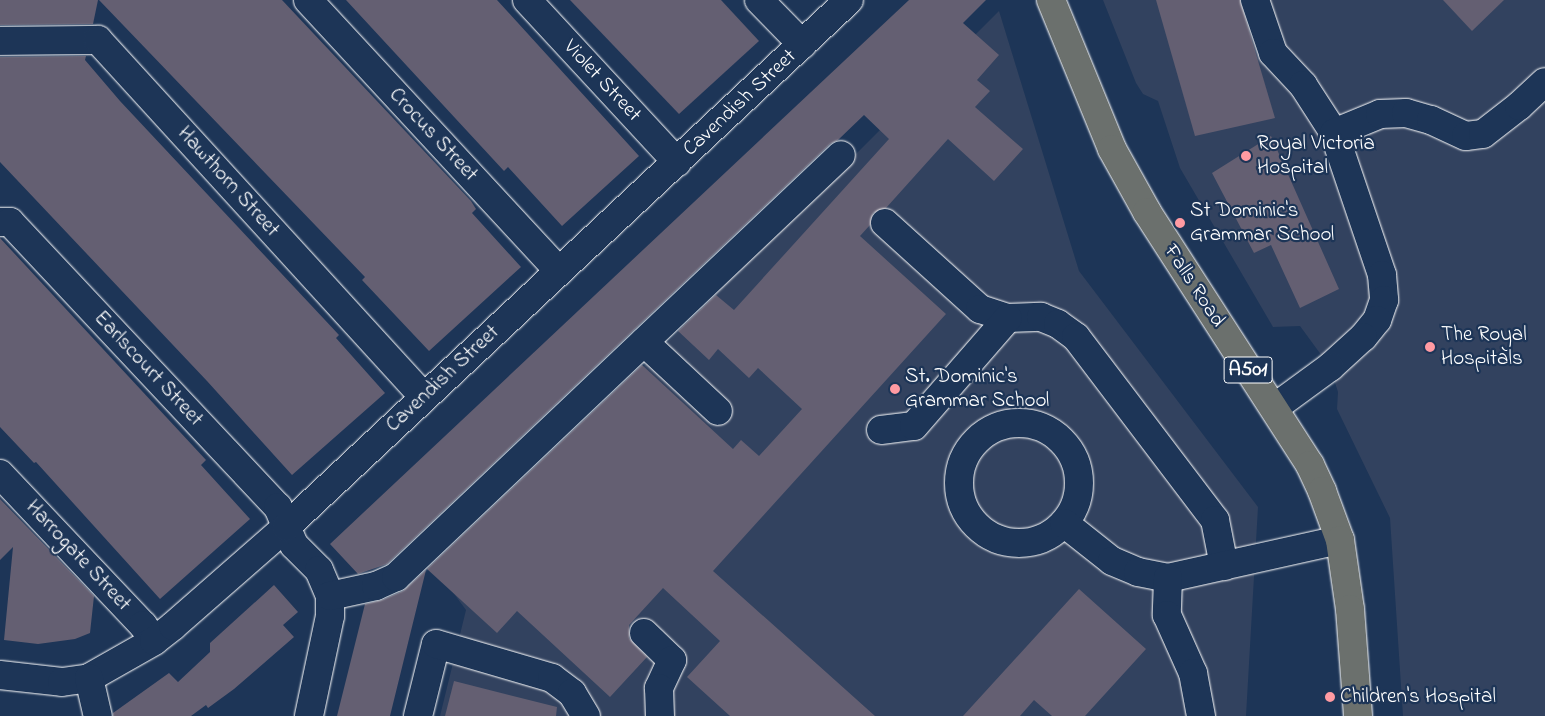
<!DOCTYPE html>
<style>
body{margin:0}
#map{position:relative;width:1545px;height:716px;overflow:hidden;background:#1d3557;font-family:"Indie Flower",sans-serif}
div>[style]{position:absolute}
.built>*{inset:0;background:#32425f}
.building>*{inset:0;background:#645f72}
.roads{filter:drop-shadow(0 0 1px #fff) drop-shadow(0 0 1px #fff)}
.minor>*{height:28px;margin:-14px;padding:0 14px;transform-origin:14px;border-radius:14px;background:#1d3557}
.minor>.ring{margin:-14px;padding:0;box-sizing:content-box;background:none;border:28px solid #1d3557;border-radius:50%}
.major>*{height:28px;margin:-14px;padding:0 14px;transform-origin:14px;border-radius:14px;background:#6b706d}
.dots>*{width:14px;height:14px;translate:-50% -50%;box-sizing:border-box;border:2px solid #1d3557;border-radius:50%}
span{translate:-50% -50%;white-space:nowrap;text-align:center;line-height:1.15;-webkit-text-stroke:4.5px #1d3557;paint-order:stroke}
.shield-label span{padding:1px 4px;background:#1d3557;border:1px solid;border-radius:4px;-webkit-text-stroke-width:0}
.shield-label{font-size:20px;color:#fff;font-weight:700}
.street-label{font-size:21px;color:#fff}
.poi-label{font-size:21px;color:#fff}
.left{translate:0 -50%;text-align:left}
</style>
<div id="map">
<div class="built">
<div style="clip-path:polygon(1103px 0,1545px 0,1545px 716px,1403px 716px,1390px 518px,1337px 409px,1338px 392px,1330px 367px,1300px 326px,1273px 327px,1180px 168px,1158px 101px,1143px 94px,1136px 83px)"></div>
<div style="clip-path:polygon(999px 11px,1079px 271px,1258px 507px,1246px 716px,440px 716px,466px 610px,438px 572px)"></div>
</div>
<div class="building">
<div style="clip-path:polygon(0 0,98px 0,93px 24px,0 25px)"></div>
<div style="clip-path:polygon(99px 0,282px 0,471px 201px,476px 209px,472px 213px,521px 267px,429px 351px,362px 280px,365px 277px)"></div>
<div style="clip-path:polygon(346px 0,497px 0,639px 156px,562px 226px,508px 167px,504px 171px)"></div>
<div style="clip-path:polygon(570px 0,721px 0,759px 41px,679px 114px)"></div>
<div style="clip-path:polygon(909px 0,986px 0,963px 23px,999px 55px,977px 80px,990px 91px,975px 107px,1023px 149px,994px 181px,948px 139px,886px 208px,873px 213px,870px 225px,860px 236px,946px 314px,713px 571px,875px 716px,730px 716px,687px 677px,720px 641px,663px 588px,629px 625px,629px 638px,647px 657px,610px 697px,517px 611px,497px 633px,427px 569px,642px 365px,733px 449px,741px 440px,759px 456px,802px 409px,758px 368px,749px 378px,718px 349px,709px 360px,678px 331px,716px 295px,734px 310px,889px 139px,864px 115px,838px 140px,830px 144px,387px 564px,358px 574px,330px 544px)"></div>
<div style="clip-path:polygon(1156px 0,1240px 0,1275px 118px,1195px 136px)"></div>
<div style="clip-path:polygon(1443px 0,1504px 0,1472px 31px)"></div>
<div style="clip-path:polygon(86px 56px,85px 60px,120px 101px,339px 335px,336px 338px,385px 393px,292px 475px,207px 381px,0 162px,0 57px)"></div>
<div style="clip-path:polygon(1271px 136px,1339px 289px,1300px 308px,1271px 245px,1254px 253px,1212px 173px)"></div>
<div style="clip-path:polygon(0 238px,206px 460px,201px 465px,250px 519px,160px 599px,36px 462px,34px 463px,0 427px)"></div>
<div style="clip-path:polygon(0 499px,94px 596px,90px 633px,75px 639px,38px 644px,4px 640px,13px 547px,0 560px)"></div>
<div style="clip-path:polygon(426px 570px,390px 716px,337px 716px,365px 604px,382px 600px,403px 591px)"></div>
<div style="clip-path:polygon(274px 585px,298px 612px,283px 625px,294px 637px,234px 689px,208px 708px,206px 705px,191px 716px,113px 716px,113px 713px,169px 673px,178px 682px,210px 652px,210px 643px)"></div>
<div style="clip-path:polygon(1079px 589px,1146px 649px,1085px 716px,1052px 716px,1034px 700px,1020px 716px,963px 716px)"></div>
<div style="clip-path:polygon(454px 681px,557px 707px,556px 716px,445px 716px)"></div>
</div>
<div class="roads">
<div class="minor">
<div style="left:308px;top:0;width:368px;rotate:47.2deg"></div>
<div style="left:527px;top:0;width:221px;rotate:47.2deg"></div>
<div style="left:759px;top:0;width:62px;rotate:45.7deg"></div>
<div style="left:1255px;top:0;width:56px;rotate:71.2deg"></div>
<div style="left:1273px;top:53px;width:44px;rotate:46.8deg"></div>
<div style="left:1303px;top:85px;width:57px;rotate:57.1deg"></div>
<div style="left:1334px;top:133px;width:150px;rotate:71.3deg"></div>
<div style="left:1382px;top:275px;width:25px;rotate:85deg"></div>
<div style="left:1384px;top:300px;width:21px;rotate:109deg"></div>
<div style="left:1377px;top:320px;width:22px;rotate:129deg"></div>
<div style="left:1363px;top:337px;width:45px;rotate:137.7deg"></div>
<div style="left:1330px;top:367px;width:69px;rotate:143.8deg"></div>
<div style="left:0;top:41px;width:98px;rotate:-0.6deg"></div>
<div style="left:98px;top:40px;width:483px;rotate:47.6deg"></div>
<div style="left:1334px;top:133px;width:50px;rotate:-22.4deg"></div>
<div style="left:1380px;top:114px;width:26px;rotate:-2deg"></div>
<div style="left:1406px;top:113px;width:26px;rotate:16deg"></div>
<div style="left:1431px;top:120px;width:38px;rotate:25deg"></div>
<div style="left:1466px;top:136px;width:17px;rotate:-7deg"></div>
<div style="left:1483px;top:134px;width:46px;rotate:-37.9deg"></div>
<div style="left:1519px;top:106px;width:35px;rotate:-43deg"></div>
<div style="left:0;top:222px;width:10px"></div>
<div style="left:10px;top:222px;width:391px;rotate:46.8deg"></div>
<div style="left:278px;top:507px;width:41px;rotate:67.2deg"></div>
<div style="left:294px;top:545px;width:35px;rotate:45deg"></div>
<div style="left:319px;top:570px;width:28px;rotate:67deg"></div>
<div style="left:330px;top:596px;width:20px;rotate:90deg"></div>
<div style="left:330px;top:616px;width:102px;rotate:101.9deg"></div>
<div style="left:885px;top:223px;width:128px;rotate:42.2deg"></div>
<div style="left:980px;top:309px;width:29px;rotate:18deg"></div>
<div style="left:1008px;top:318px;width:33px;rotate:-2deg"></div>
<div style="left:1041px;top:317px;width:18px;rotate:22deg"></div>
<div style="left:1058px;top:324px;width:22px;rotate:36deg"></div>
<div style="left:1076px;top:337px;width:230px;rotate:52.8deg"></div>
<div style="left:1215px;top:520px;width:47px;rotate:78.9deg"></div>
<div style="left:644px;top:342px;width:101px;rotate:43deg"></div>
<div class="ring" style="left:959px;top:423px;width:92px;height:92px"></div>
<div style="left:881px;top:430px;width:33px;rotate:-7deg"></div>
<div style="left:914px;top:426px;width:143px;rotate:-49deg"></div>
<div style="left:0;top:474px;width:208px;rotate:46.6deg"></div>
<div style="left:143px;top:625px;width:19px;rotate:55deg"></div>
<div style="left:1064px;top:523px;width:61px;rotate:38.4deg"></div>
<div style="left:1112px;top:561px;width:28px;rotate:23deg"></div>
<div style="left:1138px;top:572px;width:31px;rotate:11deg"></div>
<div style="left:1168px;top:578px;width:176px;rotate:-12.5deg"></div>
<div style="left:1168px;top:578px;width:37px;rotate:92deg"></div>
<div style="left:1167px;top:615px;width:64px;rotate:65.9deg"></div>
<div style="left:1193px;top:673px;width:44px;rotate:79.5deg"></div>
<div style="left:330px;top:596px;width:47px;rotate:-12.3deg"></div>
<div style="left:376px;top:586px;width:22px;rotate:-24deg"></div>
<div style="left:396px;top:577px;width:613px;rotate:-43.48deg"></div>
<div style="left:644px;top:633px;width:39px;rotate:44deg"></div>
<div style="left:672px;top:660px;width:31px;rotate:115deg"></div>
<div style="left:659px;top:688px;width:28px;rotate:88deg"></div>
<div style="left:0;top:675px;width:62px;rotate:6.4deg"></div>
<div style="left:62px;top:682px;width:27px;rotate:-8deg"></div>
<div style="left:89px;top:678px;width:75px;rotate:-29.6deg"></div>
<div style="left:154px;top:641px;width:24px;rotate:-38deg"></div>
<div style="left:173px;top:626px;width:150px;rotate:-41.2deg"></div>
<div style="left:286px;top:527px;width:771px;rotate:-43.11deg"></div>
<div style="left:89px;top:678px;width:39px;rotate:77deg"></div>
<div style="left:418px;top:716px;width:74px;rotate:-76deg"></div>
<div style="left:436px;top:644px;width:121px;rotate:16.3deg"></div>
<div style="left:552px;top:678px;width:25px;rotate:37deg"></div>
<div style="left:572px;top:693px;width:27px;rotate:59deg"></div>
</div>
<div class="major">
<div style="left:1051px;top:0;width:161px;rotate:67.7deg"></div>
<div style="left:1112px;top:149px;width:72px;rotate:60.9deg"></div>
<div style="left:1147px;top:212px;width:301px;rotate:57.2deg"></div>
<div style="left:1310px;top:465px;width:29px;rotate:65deg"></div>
<div style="left:1322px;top:491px;width:52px;rotate:69.8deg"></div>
<div style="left:1340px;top:540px;width:70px;rotate:81.8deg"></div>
<div style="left:1350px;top:609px;width:107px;rotate:85.7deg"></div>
</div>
</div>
<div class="dots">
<div style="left:1246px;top:156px;background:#ff9aa2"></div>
<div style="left:1180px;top:223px;background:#ff9aa2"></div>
<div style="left:1430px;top:347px;background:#ff9aa2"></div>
<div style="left:895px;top:389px;background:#ff9aa2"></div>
<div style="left:1330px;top:697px;background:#ff9aa2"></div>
</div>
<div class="shield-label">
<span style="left:1248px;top:370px">A501</span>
</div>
<div class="street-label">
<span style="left:602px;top:81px;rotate:47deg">Violet Street</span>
<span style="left:740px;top:103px;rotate:-43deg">Cavendish Street</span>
<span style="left:433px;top:135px;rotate:47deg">Crocus Street</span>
<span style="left:228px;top:182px;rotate:48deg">Hawthorn Street</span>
<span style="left:1194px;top:286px;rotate:57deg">Falls Road</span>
<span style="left:148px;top:369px;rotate:47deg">Earlscourt Street</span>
<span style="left:443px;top:379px;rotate:-43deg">Cavendish Street</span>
<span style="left:78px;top:556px;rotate:47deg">Harrogate Street</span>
</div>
<div class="poi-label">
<span class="left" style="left:1257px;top:156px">Royal Victoria<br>Hospital</span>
<span class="left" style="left:1190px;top:223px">St Dominic's<br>Grammar School</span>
<span class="left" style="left:1441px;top:347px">The Royal<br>Hospitals</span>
<span class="left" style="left:905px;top:389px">St. Dominic's<br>Grammar School</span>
<span class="left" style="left:1340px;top:697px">Children's Hospital</span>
</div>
</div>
